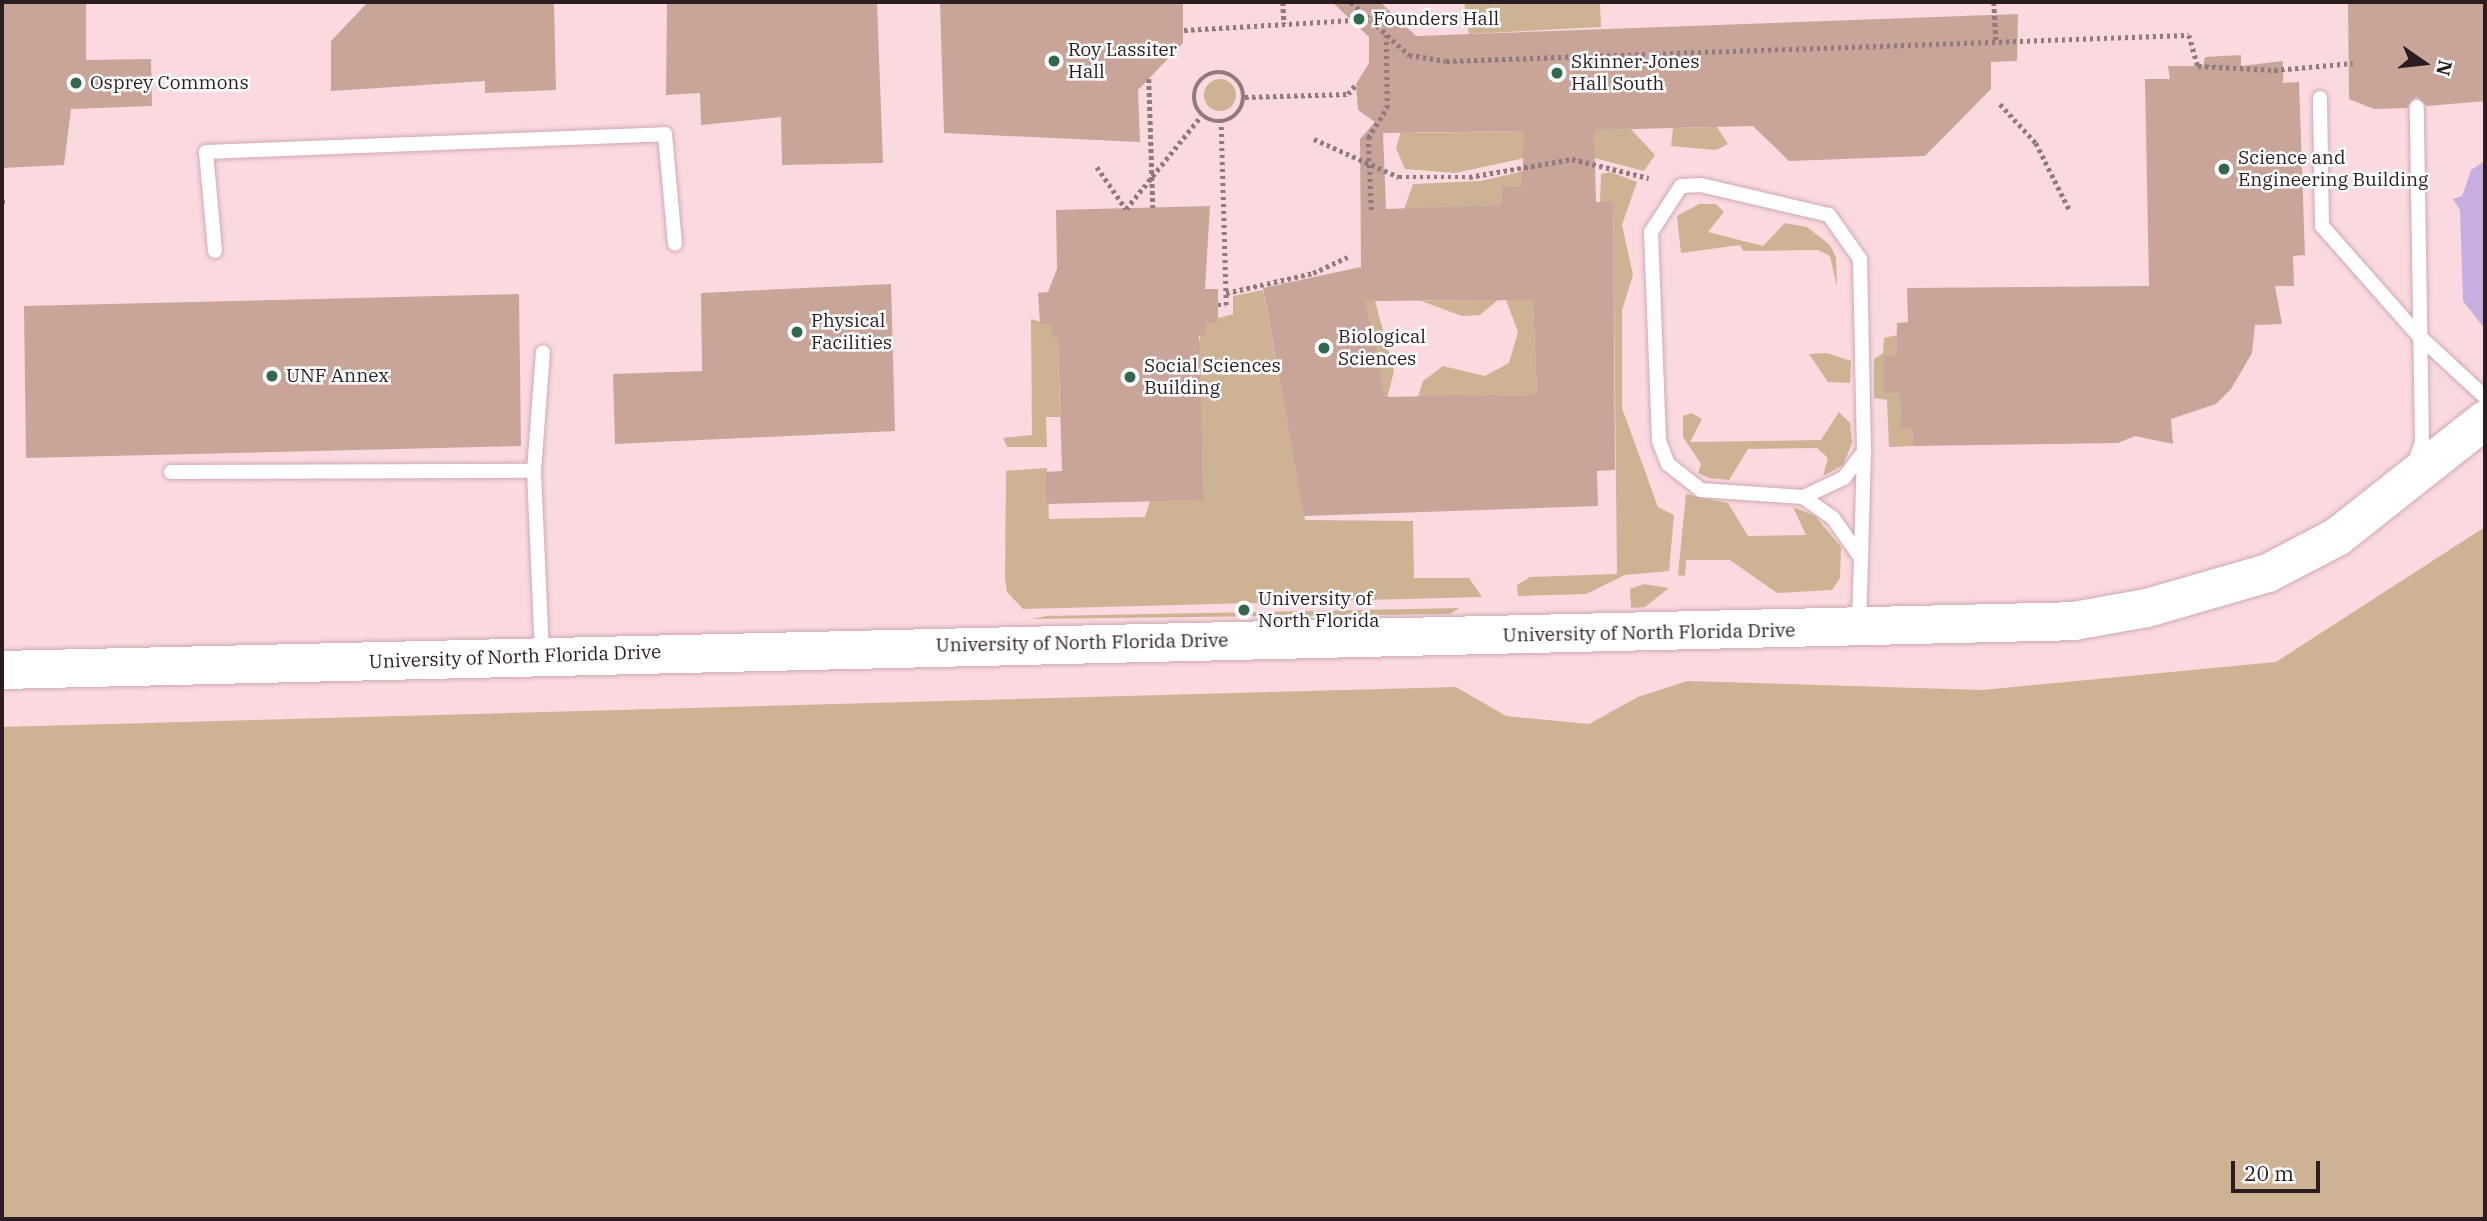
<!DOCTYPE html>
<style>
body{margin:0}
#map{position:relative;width:2487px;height:1221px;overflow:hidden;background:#fadadf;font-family:"IBM Plex Serif",serif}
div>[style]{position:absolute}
.green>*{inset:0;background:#cdb294}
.round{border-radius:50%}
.water>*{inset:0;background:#c6aee1}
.building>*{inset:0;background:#c8a499}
.path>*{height:4.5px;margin-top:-2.25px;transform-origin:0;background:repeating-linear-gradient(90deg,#917a7d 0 3.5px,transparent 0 7px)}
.path>.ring{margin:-2.25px;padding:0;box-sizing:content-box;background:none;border:4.5px solid #917a7d;border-radius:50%}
.roads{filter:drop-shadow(0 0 2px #d0aab0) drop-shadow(0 0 2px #d0aab0)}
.lane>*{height:14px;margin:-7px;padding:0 7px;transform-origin:7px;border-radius:7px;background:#fff}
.secondary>*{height:38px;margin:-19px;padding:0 19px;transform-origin:19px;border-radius:19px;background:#fff}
.path-bridge>*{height:4.5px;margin-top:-2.25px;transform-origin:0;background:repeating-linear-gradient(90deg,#917a7d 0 3.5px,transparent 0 7px)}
.dots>*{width:19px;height:19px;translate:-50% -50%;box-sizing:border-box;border:4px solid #fff;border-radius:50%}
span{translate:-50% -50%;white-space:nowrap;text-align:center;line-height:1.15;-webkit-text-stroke:5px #fff;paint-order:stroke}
.poi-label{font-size:19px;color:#2b1d1f}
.left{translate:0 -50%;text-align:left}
.street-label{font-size:19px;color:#2b1d1f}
.frame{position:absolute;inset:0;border:4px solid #2b1d1f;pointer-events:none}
.north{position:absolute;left:2389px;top:28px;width:70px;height:70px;-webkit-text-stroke:5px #fff;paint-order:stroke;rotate:104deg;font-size:19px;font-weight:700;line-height:28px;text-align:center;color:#2b1d1f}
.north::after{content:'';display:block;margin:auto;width:24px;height:32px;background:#2b1d1f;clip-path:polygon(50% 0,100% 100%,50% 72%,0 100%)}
.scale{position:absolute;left:2231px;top:1161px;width:89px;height:32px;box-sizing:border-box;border:4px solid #2b1d1f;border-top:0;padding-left:9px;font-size:21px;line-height:24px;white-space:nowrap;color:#2b1d1f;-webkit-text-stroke:5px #fff;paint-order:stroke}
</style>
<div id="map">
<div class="green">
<div style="clip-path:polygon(1464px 2px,1600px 2px,1601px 27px,1469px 34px)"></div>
<div class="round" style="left:1204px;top:79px;width:32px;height:32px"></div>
<div style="clip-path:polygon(1404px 121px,1416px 133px,1631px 129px,1655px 155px,1644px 171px,1583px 155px,1529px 157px,1455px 173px,1405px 169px,1396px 148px)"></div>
<div style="clip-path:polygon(1717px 127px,1728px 144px,1716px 150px,1671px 146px,1673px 128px)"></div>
<div style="clip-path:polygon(1528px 170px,1522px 187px,1502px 187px,1502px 205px,1404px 209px,1413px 184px,1481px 181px)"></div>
<div style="clip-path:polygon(1610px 172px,1637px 182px,1622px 225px,1633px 275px,1622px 310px,1622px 408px,1658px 507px,1674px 515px,1669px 571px,1625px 575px,1586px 594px,1518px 596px,1517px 585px,1530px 577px,1617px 574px,1613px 203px,1600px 202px,1601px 174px)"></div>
<div style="clip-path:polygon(1699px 204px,1716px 204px,1724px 212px,1708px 232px,1763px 246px,1785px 223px,1807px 227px,1830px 245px,1836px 257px,1837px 287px,1830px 256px,1818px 250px,1743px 251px,1740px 245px,1681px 253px,1677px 216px)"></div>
<div style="clip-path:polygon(1263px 290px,1305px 520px,1413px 521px,1414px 578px,1469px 578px,1482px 597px,1023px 609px,1007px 592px,1005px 577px,1006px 471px,1047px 468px,1049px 519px,1145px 517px,1205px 322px,1233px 314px,1233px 296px)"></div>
<div style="clip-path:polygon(1498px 300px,1480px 315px,1462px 316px,1421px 301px)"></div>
<div style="clip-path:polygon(1506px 300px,1533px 300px,1537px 394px,1418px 397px,1423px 381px,1443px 366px,1485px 376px,1509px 363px,1518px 332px)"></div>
<div style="clip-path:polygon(1366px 301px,1375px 301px,1394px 371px,1386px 403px)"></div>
<div style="clip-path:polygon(1031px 319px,1052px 325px,1058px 338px,1060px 417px,1046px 417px,1047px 447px,1007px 447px,1003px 438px,1032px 435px)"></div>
<div style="clip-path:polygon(1897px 335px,1896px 356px,1884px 356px,1900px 392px,1901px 428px,1912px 428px,1913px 446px,1889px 447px,1887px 400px,1874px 398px,1874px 359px,1883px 353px,1884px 338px)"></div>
<div style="clip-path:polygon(1827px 353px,1851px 361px,1850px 383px,1828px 382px,1809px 354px)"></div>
<div style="clip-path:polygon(1839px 412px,1850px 423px,1852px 443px,1843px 465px,1823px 476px,1828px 458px,1817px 448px,1748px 449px,1729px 480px,1709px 478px,1698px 473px,1701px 464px,1683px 437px,1683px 416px,1691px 413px,1702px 419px,1690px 442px,1821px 440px)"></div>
<div style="clip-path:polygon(1686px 494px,1728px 503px,1748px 536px,1806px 535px,1793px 507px,1815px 516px,1841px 547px,1840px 578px,1832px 590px,1777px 593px,1730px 560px,1686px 560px,1685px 576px,1678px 575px)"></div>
<div style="clip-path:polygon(2485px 527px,2485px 1219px,2px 1219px,2px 727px,1456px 687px,1506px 716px,1589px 724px,1638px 697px,1687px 681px,1982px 690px,2276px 662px)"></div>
<div style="clip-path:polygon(1644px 584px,1669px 588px,1645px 607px,1631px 608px,1630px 589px)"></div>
<div style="clip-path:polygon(1459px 608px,1450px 614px,1031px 619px,1047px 616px)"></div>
</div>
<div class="water">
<div style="clip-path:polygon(2485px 161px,2485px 329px,2463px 301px,2460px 210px,2453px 199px,2462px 196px,2471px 170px)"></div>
</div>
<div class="building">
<div style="clip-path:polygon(2px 2px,86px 2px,86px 60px,151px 59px,152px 106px,71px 109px,64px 165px,2px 168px)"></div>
<div style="clip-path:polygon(368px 2px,554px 2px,556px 90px,485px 93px,485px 81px,331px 91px,331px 41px)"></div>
<div style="clip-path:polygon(667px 2px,877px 2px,883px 163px,782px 165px,781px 117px,701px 125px,700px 93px,666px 95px)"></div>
<div style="clip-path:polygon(940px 2px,1183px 2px,1183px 43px,1138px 90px,1140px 142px,944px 133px)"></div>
<div style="clip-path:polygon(evenodd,1332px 2px,1380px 2px,1416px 36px,2018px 14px,2017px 61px,1991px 62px,1991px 89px,1925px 156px,1789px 161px,1753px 126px,1594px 130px,1596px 202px,1613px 202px,1615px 470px,1597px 471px,1598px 506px,1304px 516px,1263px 288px,1361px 267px,1360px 139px,1375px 122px,1358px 110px,1356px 84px,1369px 63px,1369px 37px,1332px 2px,1524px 131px,1522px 187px,1502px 186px,1502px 205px,1386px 209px,1383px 133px,1524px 131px,1332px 2px,1533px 300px,1537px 394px,1385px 397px,1366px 301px,1533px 300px)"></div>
<div style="clip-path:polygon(2348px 2px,2485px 2px,2485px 101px,2427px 106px,2416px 97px,2407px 108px,2374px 109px,2349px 99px)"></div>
<div style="clip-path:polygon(2241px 55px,2241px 66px,2283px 61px,2283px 83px,2299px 82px,2305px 255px,2293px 256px,2294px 286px,2275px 286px,2282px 324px,2255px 325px,2252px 353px,2231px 389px,2216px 404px,2171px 419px,2173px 444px,2135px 436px,2118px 443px,1913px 446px,1912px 428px,1901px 428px,1900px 392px,1884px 393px,1884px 356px,1896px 356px,1897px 323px,1908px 322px,1907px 288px,2149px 286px,2145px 79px,2170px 79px,2168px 66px,2203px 66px,2205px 57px)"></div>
<div style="clip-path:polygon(1210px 206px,1205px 289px,1218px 289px,1218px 323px,1205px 322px,1206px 335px,1199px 336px,1203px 500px,1047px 504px,1046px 472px,1062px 471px,1058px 338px,1053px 338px,1052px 325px,1040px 325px,1038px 293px,1048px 292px,1057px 269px,1056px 210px)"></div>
<div style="clip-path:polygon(891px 284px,895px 431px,615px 444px,613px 374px,702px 371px,701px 293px)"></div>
<div style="clip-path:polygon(519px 294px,521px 446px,26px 458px,24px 306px)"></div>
</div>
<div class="path">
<div style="left:1283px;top:2px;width:22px;rotate:87deg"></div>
<div style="left:1351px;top:2px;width:79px;rotate:42.4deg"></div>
<div style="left:1409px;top:55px;width:37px;rotate:9deg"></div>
<div style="left:1446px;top:61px;width:743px;rotate:-2deg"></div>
<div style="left:2189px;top:35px;width:32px;rotate:74deg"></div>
<div style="left:2198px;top:66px;width:76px;rotate:3deg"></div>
<div style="left:2274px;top:70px;width:79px;rotate:-5.1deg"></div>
<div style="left:1994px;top:2px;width:38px;rotate:87deg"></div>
<div style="left:1184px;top:30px;width:186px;rotate:-3.4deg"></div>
<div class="ring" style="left:1194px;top:72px;width:45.5px;height:45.5px"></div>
<div style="left:1245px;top:97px;width:103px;rotate:-1.7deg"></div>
<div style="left:1348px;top:94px;width:13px;rotate:-51deg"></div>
<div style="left:2000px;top:104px;width:53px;rotate:47.3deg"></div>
<div style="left:2036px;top:143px;width:76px;rotate:63.4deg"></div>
<div style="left:1314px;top:139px;width:93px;rotate:24.1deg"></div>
<div style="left:1399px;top:177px;width:70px"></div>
<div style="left:1469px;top:177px;width:105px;rotate:-9.9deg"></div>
<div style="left:1572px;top:159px;width:79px;rotate:13.9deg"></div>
<div style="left:1097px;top:167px;width:51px;rotate:55.4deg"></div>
<div style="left:1126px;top:209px;width:119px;rotate:-51.1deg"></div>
<div style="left:2px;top:202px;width:5px"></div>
<div style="left:1226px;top:293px;width:89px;rotate:-12.9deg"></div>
<div style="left:1313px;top:273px;width:38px;rotate:-25deg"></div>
<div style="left:1218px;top:305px;width:8px"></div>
<div style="left:1226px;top:305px;width:183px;rotate:-91.6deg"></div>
</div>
<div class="roads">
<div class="lane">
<div style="left:2320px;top:98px;width:128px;rotate:89.1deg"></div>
<div style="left:2322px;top:226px;width:147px;rotate:48.6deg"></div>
<div style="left:2419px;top:336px;width:90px;rotate:42.7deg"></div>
<div style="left:215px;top:251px;width:99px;rotate:-95.2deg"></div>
<div style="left:206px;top:152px;width:459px;rotate:-2.2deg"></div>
<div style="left:665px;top:134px;width:110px;rotate:84.8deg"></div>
<div style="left:2415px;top:461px;width:19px;rotate:-69deg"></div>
<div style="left:2422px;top:443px;width:336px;rotate:-90.9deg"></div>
<div style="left:534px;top:471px;width:119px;rotate:-85.7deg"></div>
<div style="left:171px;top:472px;width:363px;rotate:-0.2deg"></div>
<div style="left:534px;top:471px;width:184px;rotate:87.5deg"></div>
<div style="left:1803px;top:497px;width:45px;rotate:-24.9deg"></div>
<div style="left:1844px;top:478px;width:34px;rotate:-53deg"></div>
<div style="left:1859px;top:623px;width:65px;rotate:-88.2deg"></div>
<div style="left:1861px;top:558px;width:108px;rotate:-88.4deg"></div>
<div style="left:1864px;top:450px;width:191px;rotate:-91.2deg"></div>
<div style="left:1860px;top:259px;width:54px;rotate:-125.2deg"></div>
<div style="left:1829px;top:215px;width:131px;rotate:-166.8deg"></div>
<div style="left:1701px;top:185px;width:20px;rotate:177deg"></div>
<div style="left:1681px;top:186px;width:55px;rotate:123.1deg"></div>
<div style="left:1651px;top:232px;width:209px;rotate:87.8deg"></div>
<div style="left:1659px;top:441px;width:25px;rotate:69deg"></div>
<div style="left:1668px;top:464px;width:42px;rotate:38.2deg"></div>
<div style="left:1701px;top:490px;width:102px;rotate:3.9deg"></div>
<div style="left:1803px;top:497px;width:37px;rotate:35deg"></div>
<div style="left:1833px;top:518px;width:49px;rotate:55deg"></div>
</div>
<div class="secondary">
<div style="left:2px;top:670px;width:2073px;rotate:-1.35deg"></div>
<div style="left:2074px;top:621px;width:74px;rotate:-10.1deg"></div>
<div style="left:2147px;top:608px;width:126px;rotate:-16.1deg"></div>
<div style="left:2268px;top:573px;width:78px;rotate:-27.6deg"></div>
<div style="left:2337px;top:537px;width:189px;rotate:-38.3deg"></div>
</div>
</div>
<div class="path-bridge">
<div style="left:1149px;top:79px;width:129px;rotate:88.2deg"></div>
<div style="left:1371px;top:210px;width:72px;rotate:-92.4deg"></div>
<div style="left:1368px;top:138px;width:36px;rotate:-58deg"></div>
<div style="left:1387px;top:108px;width:74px;rotate:-90.8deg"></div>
</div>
<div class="dots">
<div style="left:1359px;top:19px;background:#32684e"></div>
<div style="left:1054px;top:61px;background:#32684e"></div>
<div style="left:1557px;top:73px;background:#32684e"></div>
<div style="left:76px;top:83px;background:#32684e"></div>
<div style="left:2224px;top:169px;background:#32684e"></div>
<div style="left:797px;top:332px;background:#32684e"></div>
<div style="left:1324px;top:348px;background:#32684e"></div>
<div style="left:272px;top:376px;background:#32684e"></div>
<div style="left:1130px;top:377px;background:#32684e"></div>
<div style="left:1244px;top:610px;background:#32684e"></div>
</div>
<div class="poi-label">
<span class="left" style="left:1373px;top:19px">Founders Hall</span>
<span class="left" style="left:1068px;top:61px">Roy Lassiter<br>Hall</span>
<span class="left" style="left:1571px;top:73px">Skinner-Jones<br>Hall South</span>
<span class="left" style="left:90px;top:83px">Osprey Commons</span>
<span class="left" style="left:2238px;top:169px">Science and<br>Engineering Building</span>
<span class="left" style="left:811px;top:332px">Physical<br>Facilities</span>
<span class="left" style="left:1338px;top:348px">Biological<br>Sciences</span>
<span class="left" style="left:1144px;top:377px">Social Sciences<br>Building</span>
<span class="left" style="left:286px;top:376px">UNF Annex</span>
<span class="left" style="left:1258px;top:610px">University of<br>North Florida</span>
</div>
<div class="street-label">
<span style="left:1649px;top:633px;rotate:-1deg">University of North Florida Drive</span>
<span style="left:1082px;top:643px;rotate:-1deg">University of North Florida Drive</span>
<span style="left:515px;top:657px;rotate:-2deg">University of North Florida Drive</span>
</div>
<div class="frame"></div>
<div class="north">N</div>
<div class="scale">20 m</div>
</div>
